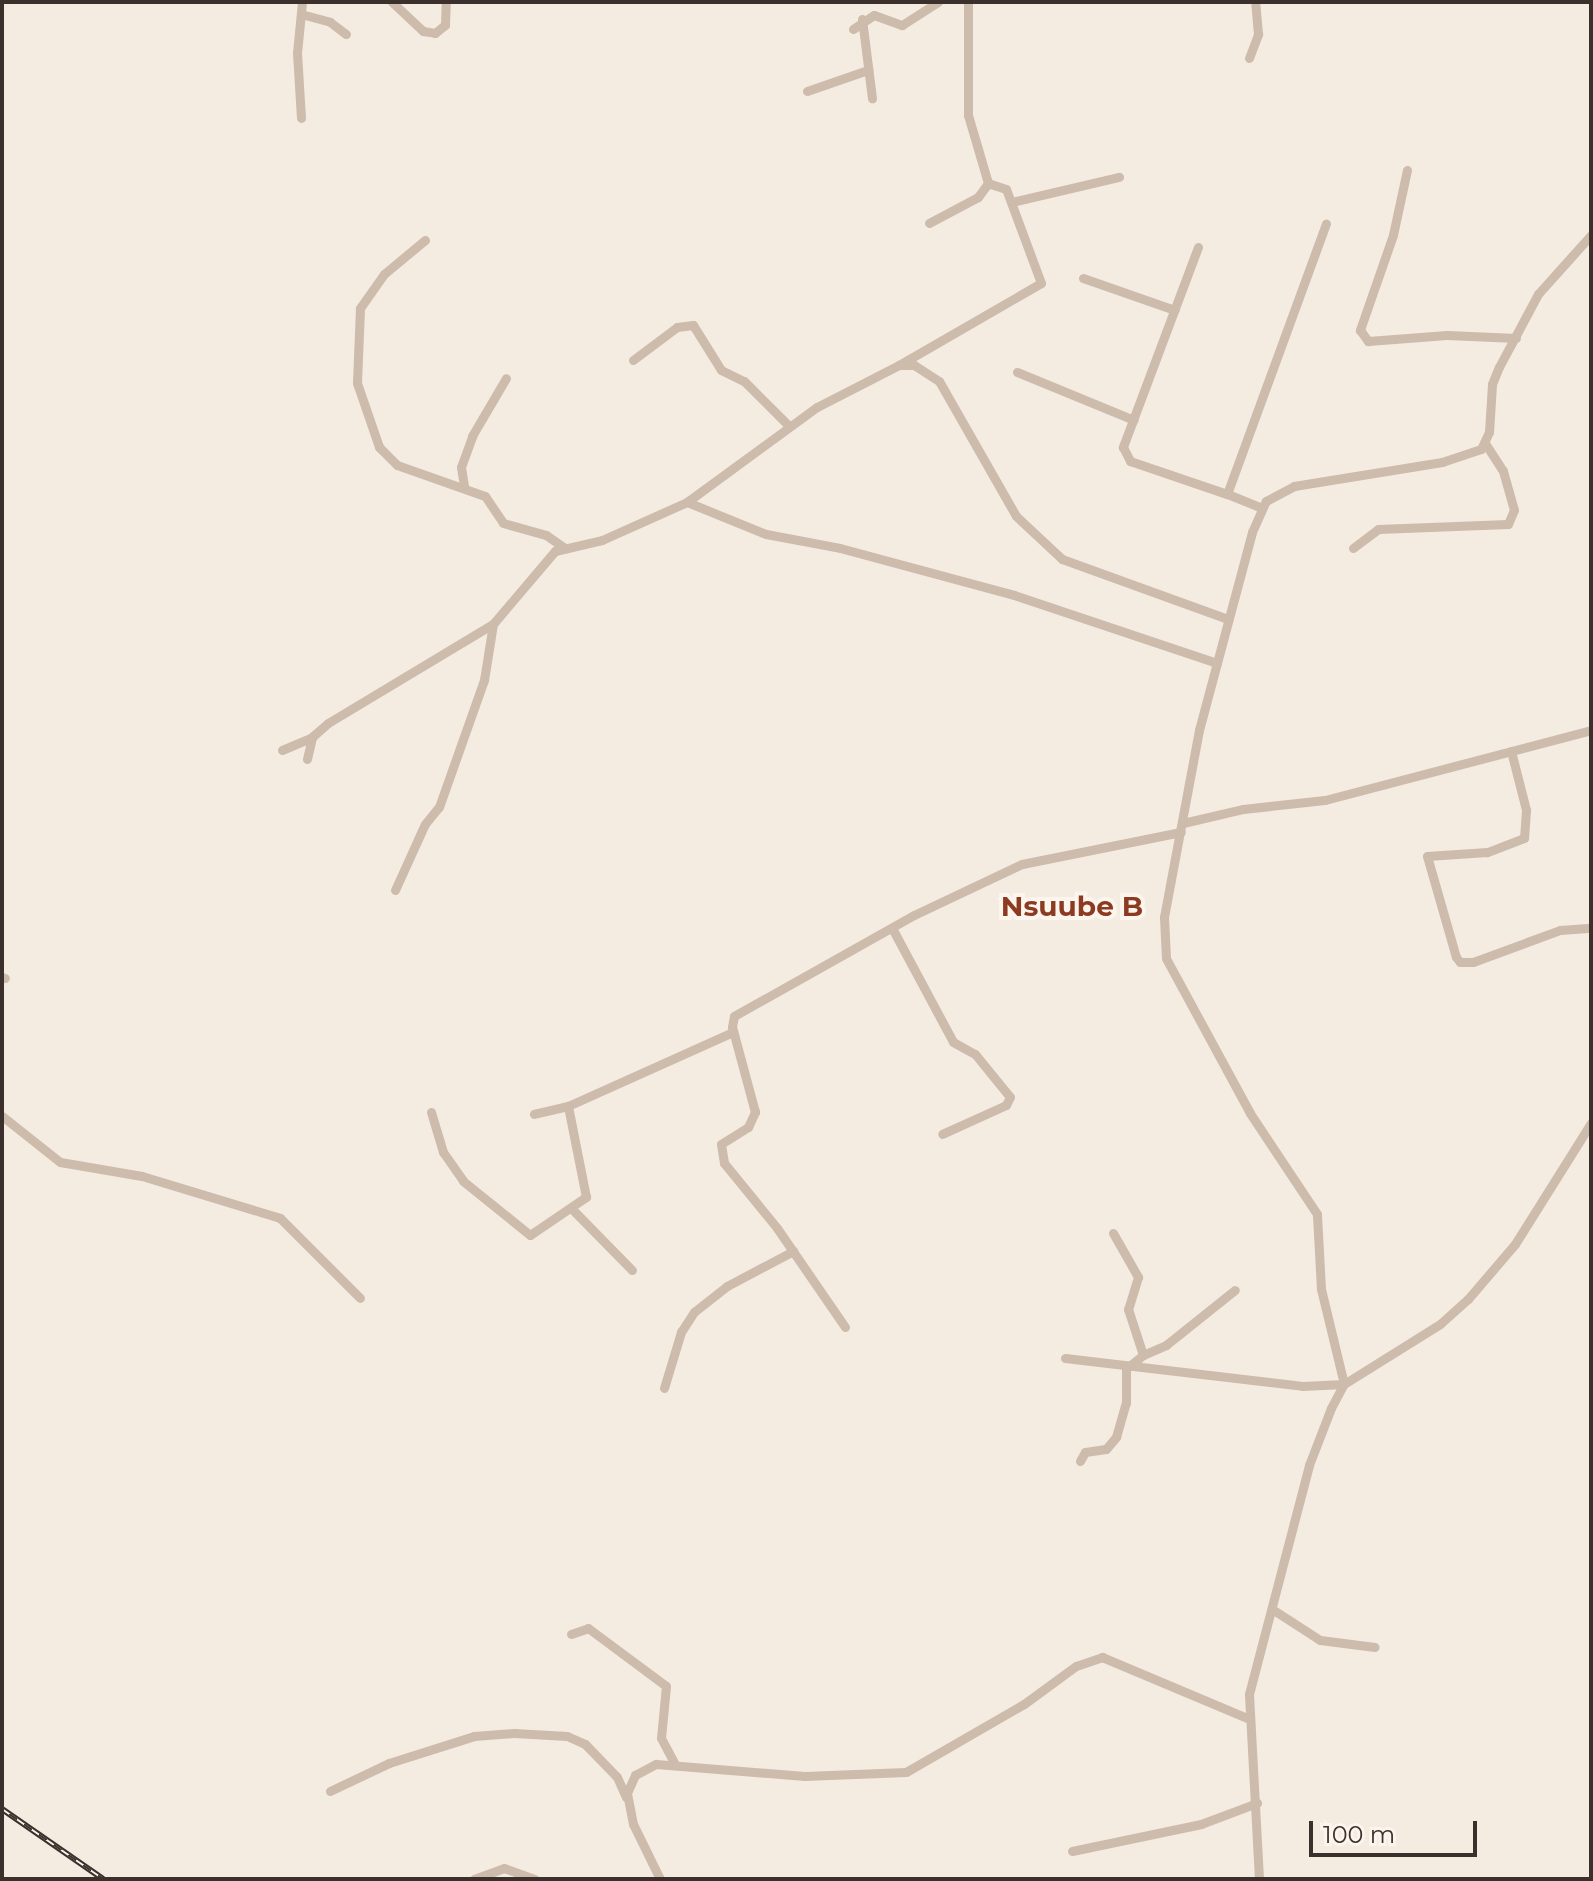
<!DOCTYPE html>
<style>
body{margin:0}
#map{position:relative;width:1593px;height:1881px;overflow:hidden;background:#f4ebe1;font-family:Montserrat,sans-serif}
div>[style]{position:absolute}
.minor>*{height:9px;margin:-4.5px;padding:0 4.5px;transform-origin:4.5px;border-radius:4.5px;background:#cdbbac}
.rail>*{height:6px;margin-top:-3px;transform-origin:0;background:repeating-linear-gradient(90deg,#fbf5ee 0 9px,#3b302b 0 18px);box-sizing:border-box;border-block:2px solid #3b302b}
span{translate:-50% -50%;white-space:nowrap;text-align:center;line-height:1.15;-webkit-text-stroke:8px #fbf5ee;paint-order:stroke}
.quarter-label{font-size:28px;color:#8c3b22;font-weight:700}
.frame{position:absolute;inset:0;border:4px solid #3b302b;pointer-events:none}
.scale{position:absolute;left:1309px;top:1821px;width:168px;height:36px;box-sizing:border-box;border:4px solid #3b302b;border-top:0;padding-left:10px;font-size:24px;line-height:28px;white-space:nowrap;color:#3b302b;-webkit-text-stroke:6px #fbf5ee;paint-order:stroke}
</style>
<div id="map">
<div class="minor">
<div style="left:392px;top:2px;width:42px;rotate:43.1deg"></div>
<div style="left:423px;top:31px;width:12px;rotate:9deg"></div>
<div style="left:435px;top:33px;width:13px;rotate:-39deg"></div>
<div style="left:445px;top:25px;width:23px;rotate:-88deg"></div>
<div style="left:968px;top:2px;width:113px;rotate:90deg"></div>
<div style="left:968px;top:115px;width:71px;rotate:73.6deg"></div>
<div style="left:301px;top:14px;width:30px;rotate:15deg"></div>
<div style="left:330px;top:22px;width:20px;rotate:37deg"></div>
<div style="left:862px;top:19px;width:80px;rotate:82.8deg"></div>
<div style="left:853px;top:29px;width:25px;rotate:-34deg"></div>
<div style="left:874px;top:15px;width:30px;rotate:20deg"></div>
<div style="left:902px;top:25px;width:43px;rotate:-32.6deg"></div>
<div style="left:1249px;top:58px;width:26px;rotate:-69deg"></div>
<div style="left:1258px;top:34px;width:32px;rotate:-95deg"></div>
<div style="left:807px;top:91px;width:65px;rotate:-19deg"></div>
<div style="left:301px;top:118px;width:65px;rotate:-93.5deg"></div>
<div style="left:297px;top:53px;width:51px;rotate:-84.4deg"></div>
<div style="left:1407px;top:170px;width:66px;rotate:102.2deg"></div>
<div style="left:1393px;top:235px;width:101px;rotate:109.2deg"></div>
<div style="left:1360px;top:330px;width:14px;rotate:54deg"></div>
<div style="left:1368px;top:341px;width:79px;rotate:-4.3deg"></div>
<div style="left:1447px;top:335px;width:69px;rotate:2.5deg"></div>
<div style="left:1012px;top:202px;width:110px;rotate:-13.2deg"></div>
<div style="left:929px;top:223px;width:55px;rotate:-28deg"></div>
<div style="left:978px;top:197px;width:17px;rotate:-54deg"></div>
<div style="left:425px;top:240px;width:53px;rotate:140.3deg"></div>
<div style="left:384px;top:274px;width:42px;rotate:125.2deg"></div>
<div style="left:360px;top:308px;width:75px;rotate:92.3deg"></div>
<div style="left:357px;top:383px;width:68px;rotate:71deg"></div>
<div style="left:379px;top:447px;width:25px;rotate:45deg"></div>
<div style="left:397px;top:465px;width:93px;rotate:19.4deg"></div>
<div style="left:485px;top:496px;width:32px;rotate:56deg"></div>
<div style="left:503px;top:523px;width:45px;rotate:15.6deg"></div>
<div style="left:546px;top:535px;width:21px;rotate:35deg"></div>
<div style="left:1198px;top:247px;width:214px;rotate:110.6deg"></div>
<div style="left:1123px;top:447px;width:16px;rotate:63deg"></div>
<div style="left:1130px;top:461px;width:102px;rotate:18.8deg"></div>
<div style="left:1083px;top:278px;width:97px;rotate:19.2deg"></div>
<div style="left:633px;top:360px;width:55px;rotate:-36.9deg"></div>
<div style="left:677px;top:327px;width:16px;rotate:-7deg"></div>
<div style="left:693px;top:325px;width:53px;rotate:58.1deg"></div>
<div style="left:721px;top:370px;width:25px;rotate:26deg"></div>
<div style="left:744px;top:381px;width:64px;rotate:45deg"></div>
<div style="left:899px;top:365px;width:164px;rotate:-30deg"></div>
<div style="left:1041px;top:283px;width:100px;rotate:-110.4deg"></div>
<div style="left:1006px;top:189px;width:19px;rotate:-162deg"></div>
<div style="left:1017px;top:372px;width:126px;rotate:22.3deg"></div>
<div style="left:464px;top:486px;width:19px;rotate:-99deg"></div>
<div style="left:461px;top:467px;width:33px;rotate:-70deg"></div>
<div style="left:472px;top:436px;width:67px;rotate:-59.6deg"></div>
<div style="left:687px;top:502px;width:85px;rotate:22.1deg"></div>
<div style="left:766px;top:534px;width:75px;rotate:10.7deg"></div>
<div style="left:840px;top:548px;width:180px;rotate:15.1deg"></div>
<div style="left:1014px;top:595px;width:214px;rotate:18.5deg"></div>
<div style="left:1262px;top:508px;width:38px;rotate:-158deg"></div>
<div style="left:1227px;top:494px;width:288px;rotate:-69.9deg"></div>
<div style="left:1353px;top:548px;width:31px;rotate:-37deg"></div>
<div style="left:1378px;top:529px;width:130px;rotate:-2.2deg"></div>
<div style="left:1508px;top:524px;width:15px;rotate:-67deg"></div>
<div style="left:1514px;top:510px;width:41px;rotate:-105.8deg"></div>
<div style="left:1503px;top:471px;width:33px;rotate:-123deg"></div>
<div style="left:282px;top:750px;width:33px;rotate:-23deg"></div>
<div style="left:1511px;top:751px;width:61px;rotate:75.7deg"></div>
<div style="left:1526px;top:810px;width:28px;rotate:94deg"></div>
<div style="left:1524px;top:838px;width:40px;rotate:159deg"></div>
<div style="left:1487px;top:852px;width:60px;rotate:176.2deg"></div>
<div style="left:1427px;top:856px;width:105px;rotate:74deg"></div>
<div style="left:1456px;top:957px;width:6px;rotate:51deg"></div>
<div style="left:1460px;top:962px;width:13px"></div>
<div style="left:1473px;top:962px;width:93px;rotate:-20.2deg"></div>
<div style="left:1560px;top:930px;width:31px;rotate:-4deg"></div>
<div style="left:307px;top:759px;width:23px;rotate:-77deg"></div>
<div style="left:312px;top:737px;width:21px;rotate:-41deg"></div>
<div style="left:328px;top:723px;width:192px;rotate:-31deg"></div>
<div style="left:493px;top:624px;width:96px;rotate:-49.7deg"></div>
<div style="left:555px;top:551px;width:48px;rotate:-13.2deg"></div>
<div style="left:602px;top:540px;width:93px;rotate:-24.1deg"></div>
<div style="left:687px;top:502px;width:161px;rotate:-36.2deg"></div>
<div style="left:817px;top:407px;width:92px;rotate:-27.1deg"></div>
<div style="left:899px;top:365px;width:15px"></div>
<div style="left:914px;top:365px;width:30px;rotate:33deg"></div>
<div style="left:939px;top:381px;width:155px;rotate:60.3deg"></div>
<div style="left:1016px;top:516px;width:63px;rotate:43.1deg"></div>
<div style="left:1062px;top:559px;width:177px;rotate:19.9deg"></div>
<div style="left:1183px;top:823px;width:62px;rotate:-13.1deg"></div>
<div style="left:1243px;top:809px;width:82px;rotate:-6.3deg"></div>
<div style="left:1325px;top:800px;width:275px;rotate:-14.7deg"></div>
<div style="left:395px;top:890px;width:72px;rotate:-65.6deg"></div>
<div style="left:425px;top:824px;width:22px;rotate:-51deg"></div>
<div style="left:439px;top:807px;width:135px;rotate:-70.5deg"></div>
<div style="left:484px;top:680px;width:57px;rotate:-80.9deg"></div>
<div style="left:892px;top:928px;width:129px;rotate:61.8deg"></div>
<div style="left:953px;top:1042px;width:25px;rotate:29deg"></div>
<div style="left:975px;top:1054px;width:55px;rotate:50.9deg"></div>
<div style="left:1010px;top:1097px;width:9px;rotate:117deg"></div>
<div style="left:1006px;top:1105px;width:70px;rotate:155.6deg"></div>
<div style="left:2px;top:977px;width:3px;rotate:18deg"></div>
<div style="left:568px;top:1106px;width:181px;rotate:-24.2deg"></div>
<div style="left:431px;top:1112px;width:42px;rotate:73.3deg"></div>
<div style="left:443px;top:1152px;width:35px;rotate:55deg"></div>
<div style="left:463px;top:1181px;width:86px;rotate:38.9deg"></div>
<div style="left:530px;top:1235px;width:68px;rotate:-34.2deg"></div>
<div style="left:586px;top:1197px;width:93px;rotate:-101.2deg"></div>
<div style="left:568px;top:1106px;width:35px;rotate:167deg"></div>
<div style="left:2px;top:1116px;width:74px;rotate:38.4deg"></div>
<div style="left:60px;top:1162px;width:83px;rotate:9.7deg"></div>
<div style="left:142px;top:1176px;width:144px;rotate:16.9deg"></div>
<div style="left:280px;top:1218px;width:113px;rotate:45deg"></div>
<div style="left:571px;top:1208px;width:87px;rotate:45.5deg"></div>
<div style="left:1113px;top:1233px;width:51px;rotate:60.4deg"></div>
<div style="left:1138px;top:1277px;width:34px;rotate:107deg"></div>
<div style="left:1128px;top:1309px;width:48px;rotate:71.9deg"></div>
<div style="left:1143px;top:1355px;width:19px;rotate:141deg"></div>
<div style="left:845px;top:1327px;width:120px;rotate:-124.5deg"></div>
<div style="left:777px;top:1228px;width:84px;rotate:-129.2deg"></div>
<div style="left:724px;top:1163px;width:19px;rotate:-99deg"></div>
<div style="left:721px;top:1144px;width:32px;rotate:-32deg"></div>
<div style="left:748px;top:1127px;width:17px;rotate:-65deg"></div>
<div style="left:755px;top:1112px;width:88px;rotate:-105.1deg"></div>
<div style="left:732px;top:1027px;width:11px;rotate:-80deg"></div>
<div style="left:734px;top:1016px;width:206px;rotate:-29.3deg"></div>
<div style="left:914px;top:915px;width:119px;rotate:-25.3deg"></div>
<div style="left:1022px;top:864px;width:162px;rotate:-11.4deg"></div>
<div style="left:1143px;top:1355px;width:25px;rotate:-23deg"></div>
<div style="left:1166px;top:1345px;width:88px;rotate:-38.6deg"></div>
<div style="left:1065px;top:1358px;width:239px;rotate:6.7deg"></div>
<div style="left:1302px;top:1386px;width:42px;rotate:-2.7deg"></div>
<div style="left:1344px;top:1384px;width:98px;rotate:-103.6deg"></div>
<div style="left:1321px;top:1289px;width:75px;rotate:-93.1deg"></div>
<div style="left:1317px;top:1214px;width:121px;rotate:-123.6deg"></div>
<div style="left:1250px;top:1113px;width:176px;rotate:-118.5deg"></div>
<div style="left:1166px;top:958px;width:41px;rotate:-92.8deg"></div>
<div style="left:1164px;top:917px;width:190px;rotate:-79.4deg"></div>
<div style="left:1199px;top:730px;width:205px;rotate:-75deg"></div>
<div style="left:1252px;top:532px;width:34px;rotate:-66deg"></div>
<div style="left:1266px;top:501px;width:32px;rotate:-28deg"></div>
<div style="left:1294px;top:486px;width:150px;rotate:-9.2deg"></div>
<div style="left:1442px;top:462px;width:41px;rotate:-18.4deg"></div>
<div style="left:1481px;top:449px;width:19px;rotate:-65deg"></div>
<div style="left:1489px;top:432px;width:48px;rotate:-86.4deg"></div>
<div style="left:1492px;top:384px;width:18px;rotate:-68deg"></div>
<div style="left:1499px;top:367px;width:83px;rotate:-61.9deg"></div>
<div style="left:1538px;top:294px;width:79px;rotate:-48.1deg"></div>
<div style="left:664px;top:1388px;width:59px;rotate:-73.1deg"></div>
<div style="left:681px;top:1332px;width:24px;rotate:-57deg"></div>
<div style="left:694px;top:1312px;width:42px;rotate:-38.2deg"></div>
<div style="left:727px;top:1286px;width:75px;rotate:-27.9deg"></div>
<div style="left:1080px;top:1461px;width:10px;rotate:-61deg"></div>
<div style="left:1085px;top:1452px;width:21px;rotate:-8deg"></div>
<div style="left:1106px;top:1449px;width:16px;rotate:-50deg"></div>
<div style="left:1116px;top:1437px;width:35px;rotate:-74deg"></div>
<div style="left:1126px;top:1403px;width:34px;rotate:-90deg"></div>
<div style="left:1272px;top:1609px;width:57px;rotate:32.9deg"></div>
<div style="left:1320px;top:1640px;width:55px;rotate:7.3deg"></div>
<div style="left:571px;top:1634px;width:18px;rotate:-19deg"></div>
<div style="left:588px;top:1628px;width:97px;rotate:36.6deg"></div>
<div style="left:666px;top:1686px;width:52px;rotate:95.5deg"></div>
<div style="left:661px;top:1738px;width:27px;rotate:62deg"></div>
<div style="left:330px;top:1791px;width:65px;rotate:-25.4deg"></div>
<div style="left:389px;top:1763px;width:89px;rotate:-17.6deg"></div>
<div style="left:474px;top:1736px;width:40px;rotate:-4.3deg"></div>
<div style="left:514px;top:1733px;width:53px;rotate:3.2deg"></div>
<div style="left:567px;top:1736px;width:20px;rotate:24deg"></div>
<div style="left:585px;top:1744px;width:46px;rotate:45.9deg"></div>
<div style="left:617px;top:1777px;width:22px;rotate:66deg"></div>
<div style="left:1072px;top:1851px;width:132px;rotate:-11.8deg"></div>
<div style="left:1201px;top:1824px;width:60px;rotate:-20.6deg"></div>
<div style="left:474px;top:1879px;width:32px;rotate:-20deg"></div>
<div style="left:504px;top:1868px;width:33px;rotate:20deg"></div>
<div style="left:660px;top:1879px;width:61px;rotate:-116.1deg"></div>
<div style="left:633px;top:1824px;width:32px;rotate:-101deg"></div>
<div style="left:627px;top:1793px;width:20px;rotate:-66deg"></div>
<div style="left:635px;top:1775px;width:24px;rotate:-28deg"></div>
<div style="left:656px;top:1764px;width:149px;rotate:4.6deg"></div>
<div style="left:805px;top:1776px;width:101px;rotate:-2.3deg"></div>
<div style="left:906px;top:1772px;width:136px;rotate:-30deg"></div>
<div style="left:1024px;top:1704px;width:64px;rotate:-36.2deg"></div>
<div style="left:1076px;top:1666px;width:28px;rotate:-19deg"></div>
<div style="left:1102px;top:1657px;width:157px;rotate:22.8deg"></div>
<div style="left:1259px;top:1879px;width:185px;rotate:-93.1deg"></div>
<div style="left:1249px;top:1694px;width:237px;rotate:-75.3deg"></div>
<div style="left:1309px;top:1465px;width:61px;rotate:-68.9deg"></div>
<div style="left:1331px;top:1408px;width:27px;rotate:-62deg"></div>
<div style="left:1344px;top:1384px;width:113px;rotate:-32deg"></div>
<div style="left:1440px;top:1324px;width:38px;rotate:-42deg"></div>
<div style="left:1468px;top:1299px;width:72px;rotate:-49.5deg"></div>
<div style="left:1515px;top:1244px;width:143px;rotate:-57.9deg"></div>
</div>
<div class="rail">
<div style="left:2px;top:1809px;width:123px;rotate:34.7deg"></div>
</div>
<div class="quarter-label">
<span style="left:1072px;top:906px">Nsuube B</span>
</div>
<div class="frame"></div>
<div class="scale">100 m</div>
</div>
